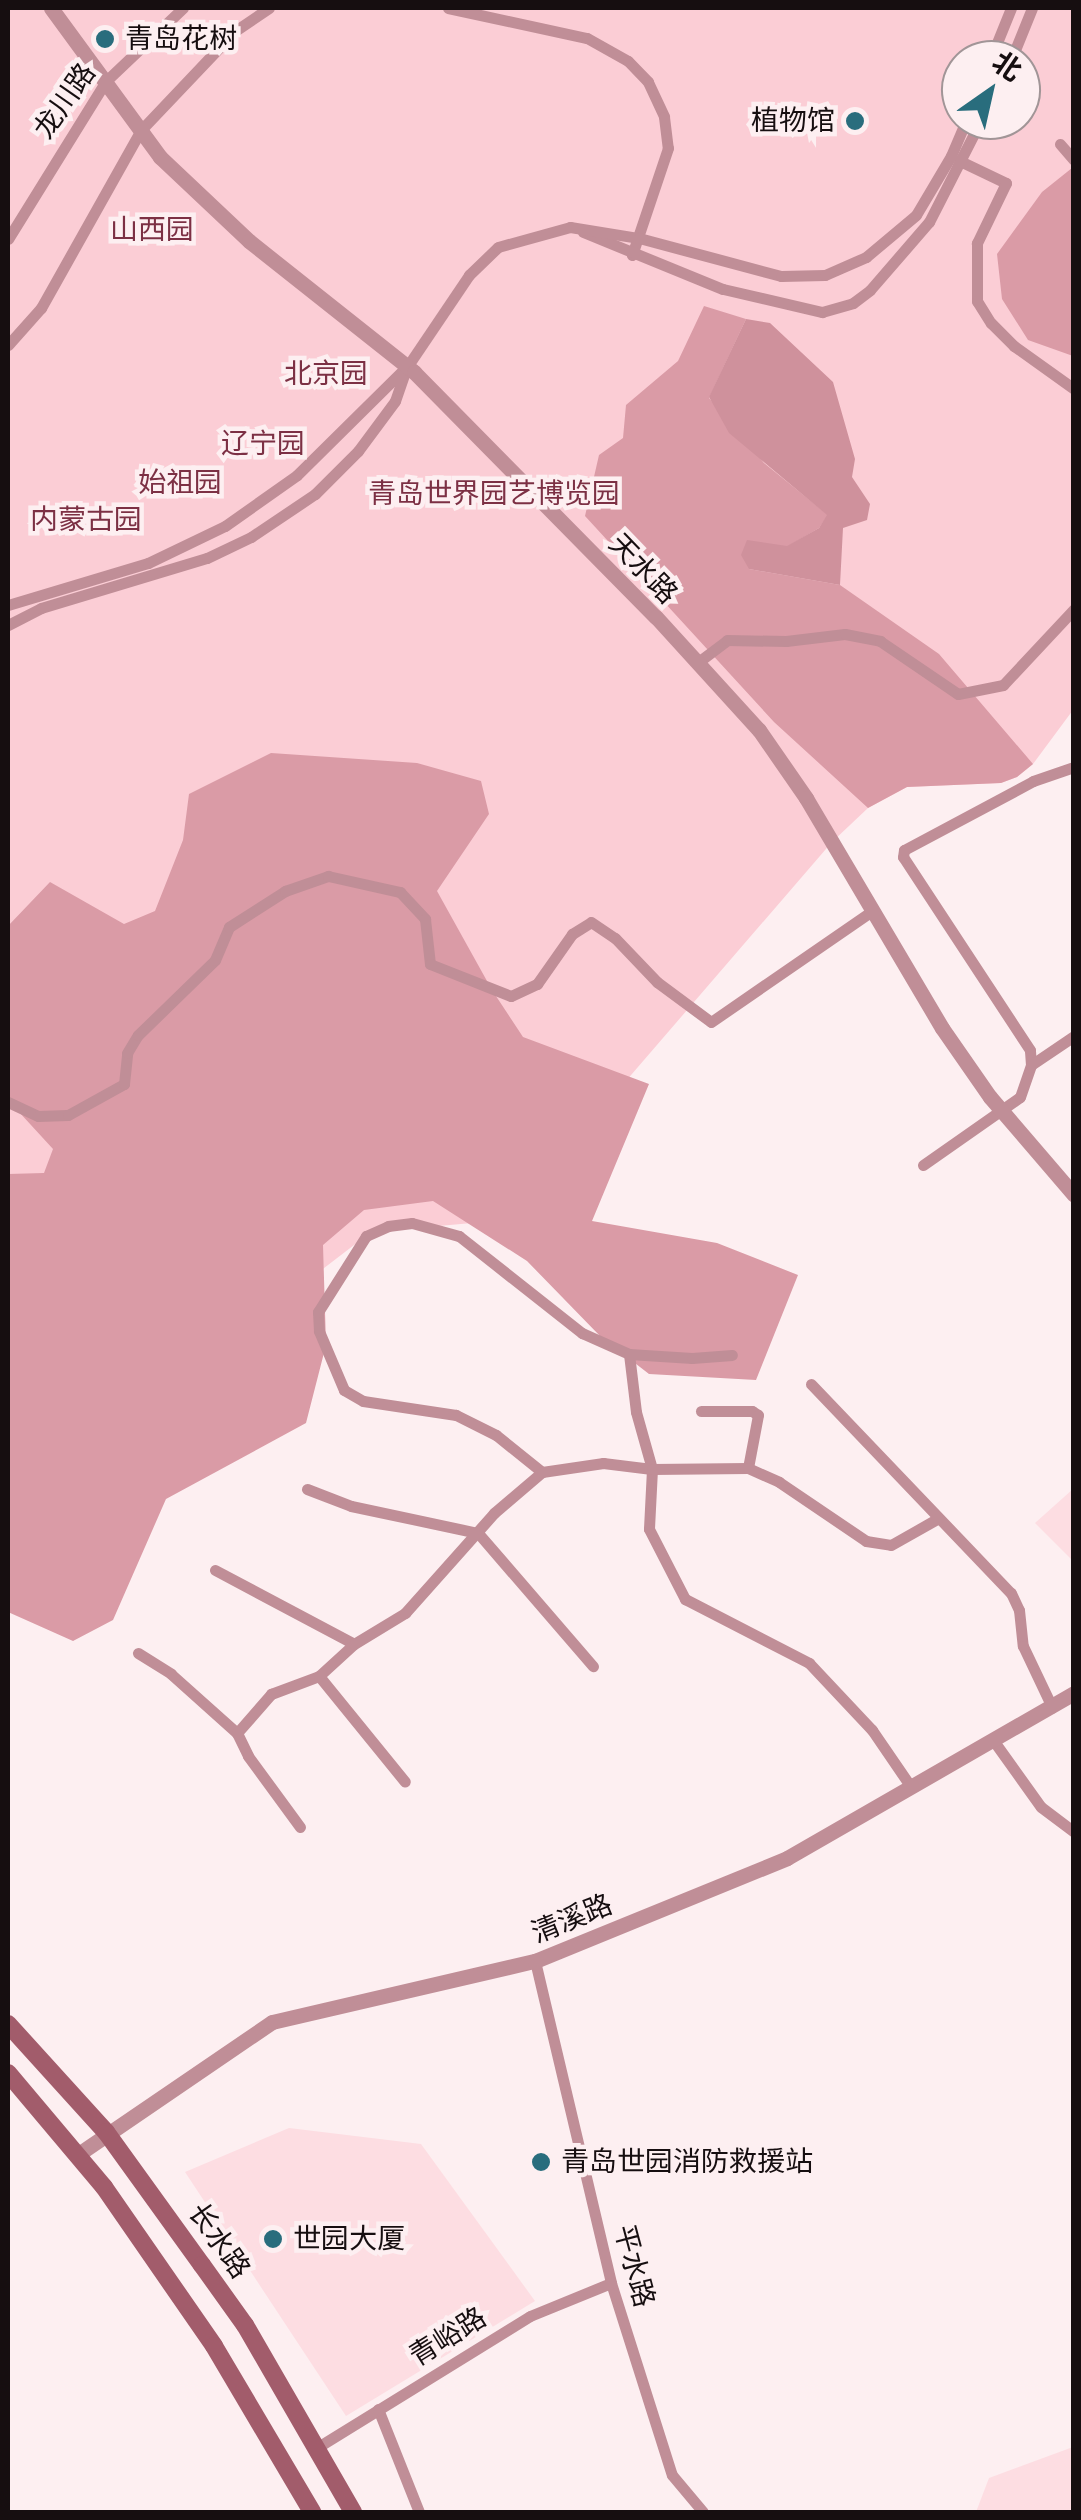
<!DOCTYPE html>
<meta charset="utf-8">
<style>
body{margin:0}
#map{position:relative;width:1081px;height:2520px;overflow:hidden;background:#fdeff1;font-family:Poppins,"Noto Sans SC",sans-serif}
div>[style]{position:absolute}
.built>*{inset:0;background:#fddde2}
.green>*{inset:0;background:#fbcdd5}
.forest>*{inset:0;background:#da9ba6}
.water>*{inset:0;background:#cf919c}
.minor>*{height:11px;margin:-5.5px;padding:0 5.5px;transform-origin:5.5px;border-radius:5.5px;background:#c08e97}
.tertiary>*{height:15px;margin:-7.5px;padding:0 7.5px;transform-origin:7.5px;border-radius:7.5px;background:#c08e97}
.secondary>*{height:18px;margin:-9px;padding:0 9px;transform-origin:9px;border-radius:9px;background:#a25c6b}
.dots>*{width:28px;height:28px;translate:-50% -50%;box-sizing:border-box;border:5px solid #fdeff1;border-radius:50%}
span{translate:-50% -50%;white-space:nowrap;text-align:center;line-height:1.15;-webkit-text-stroke:9px #fdeff1;paint-order:stroke}
.poi-label{font-size:28px;color:#160e10}
.left{translate:0 -50%;text-align:left}
.right{translate:-100% -50%;text-align:right}
.street-label{font-size:28px;color:#160e10}
.park-label{font-size:28px;color:#7c3044}
.frame{position:absolute;inset:0;border:10px solid #160e10;pointer-events:none}
.north{position:absolute;left:941px;top:40px;width:100px;height:100px;box-sizing:border-box;background:#fdeff1;border:2px solid #a19597;border-radius:50%;rotate:34deg;font-size:28px;font-weight:700;line-height:40px;text-align:center;color:#160e10}
.north::after{content:'';display:block;margin:auto;width:35px;height:45px;background:#296d7d;clip-path:polygon(50% 0,100% 100%,50% 72%,0 100%)}
</style>
<div id="map">
<div class="built">
<div style="clip-path:polygon(1073px 1489px,1074px 1557px,1071px 1559px,1035px 1523px)"></div>
<div style="clip-path:polygon(289px 2128px,421px 2144px,535px 2301px,346px 2416px,185px 2172px)"></div>
<div style="clip-path:polygon(1073px 2447px,1073px 2512px,976px 2512px,989px 2478px)"></div>
</div>
<div class="green">
<div style="clip-path:polygon(evenodd,8px 8px,1073px 8px,1073px 710px,1033px 764px,1017px 777px,1001px 783px,907px 787px,868px 808px,832px 842px,506px 1220px,371px 1232px,86px 1451px,8px 1391px,8px 8px,961px 60px,1021px 60px,1021px 120px,961px 120px,961px 60px)"></div>
</div>
<div class="forest">
<div style="clip-path:polygon(1073px 151px,1073px 356px,1028px 340px,1002px 299px,997px 254px,1042px 192px,1072px 168px)"></div>
<div style="clip-path:polygon(704px 306px,746px 319px,709px 398px,764px 463px,828px 515px,819px 528px,749px 569px,840px 585px,939px 654px,1033px 764px,1017px 777px,1001px 783px,907px 787px,868px 808px,774px 722px,585px 516px,599px 455px,623px 438px,626px 405px,678px 361px)"></div>
<div style="clip-path:polygon(271px 753px,417px 763px,481px 781px,489px 814px,437px 891px,492px 990px,523px 1037px,649px 1084px,592px 1221px,717px 1243px,798px 1275px,756px 1380px,649px 1374px,600px 1336px,527px 1261px,433px 1201px,364px 1210px,323px 1245px,326px 1345px,306px 1423px,166px 1499px,113px 1620px,73px 1641px,8px 1612px,8px 1174px,44px 1173px,53px 1149px,8px 1100px,8px 926px,50px 882px,124px 924px,155px 911px,183px 840px,189px 794px)"></div>
</div>
<div class="water">
<div style="clip-path:polygon(746px 319px,770px 323px,833px 382px,855px 459px,852px 477px,870px 504px,867px 520px,843px 528px,840px 585px,749px 569px,741px 555px,747px 540px,787px 546px,819px 528px,827px 515px,729px 433px,709px 397px)"></div>
</div>
<div class="minor">
<div style="left:448px;top:8px;width:142px;rotate:12.2deg"></div>
<div style="left:587px;top:38px;width:47px;rotate:29.3deg"></div>
<div style="left:628px;top:61px;width:29px;rotate:46deg"></div>
<div style="left:648px;top:82px;width:38px;rotate:65deg"></div>
<div style="left:664px;top:117px;width:31px;rotate:83deg"></div>
<div style="left:668px;top:148px;width:113px;rotate:108.6deg"></div>
<div style="left:990px;top:60px;width:56px;rotate:-68deg"></div>
<div style="left:1011px;top:60px;width:56px;rotate:-68deg"></div>
<div style="left:1060px;top:144px;width:21px;rotate:49deg"></div>
<div style="left:960px;top:161px;width:51px;rotate:25.6deg"></div>
<div style="left:1006px;top:183px;width:67px;rotate:115.8deg"></div>
<div style="left:977px;top:243px;width:58px;rotate:90deg"></div>
<div style="left:977px;top:301px;width:26px;rotate:58deg"></div>
<div style="left:991px;top:323px;width:33px;rotate:45deg"></div>
<div style="left:1014px;top:346px;width:74px;rotate:35.6deg"></div>
<div style="left:583px;top:232px;width:151px;rotate:22.2deg"></div>
<div style="left:723px;top:289px;width:102px;rotate:13.1deg"></div>
<div style="left:822px;top:312px;width:32px;rotate:-16deg"></div>
<div style="left:853px;top:303px;width:21px;rotate:-37deg"></div>
<div style="left:870px;top:290px;width:90px;rotate:-49.1deg"></div>
<div style="left:929px;top:222px;width:114px;rotate:-63deg"></div>
<div style="left:8px;top:239px;width:186px;rotate:-58.2deg"></div>
<div style="left:106px;top:81px;width:106px;rotate:-43.5deg"></div>
<div style="left:8px;top:345px;width:50px;rotate:-48.3deg"></div>
<div style="left:41px;top:308px;width:204px;rotate:-60.7deg"></div>
<div style="left:141px;top:130px;width:137px;rotate:-46.5deg"></div>
<div style="left:235px;top:31px;width:41px;rotate:-34.1deg"></div>
<div style="left:8px;top:605px;width:146px;rotate:-16.7deg"></div>
<div style="left:148px;top:563px;width:85px;rotate:-25.7deg"></div>
<div style="left:225px;top:526px;width:88px;rotate:-35.3deg"></div>
<div style="left:297px;top:475px;width:151px;rotate:-44.7deg"></div>
<div style="left:8px;top:625px;width:37px;rotate:-27deg"></div>
<div style="left:41px;top:608px;width:173px;rotate:-16.8deg"></div>
<div style="left:207px;top:558px;width:49px;rotate:-25.5deg"></div>
<div style="left:251px;top:537px;width:77px;rotate:-33.9deg"></div>
<div style="left:315px;top:494px;width:61px;rotate:-45deg"></div>
<div style="left:358px;top:451px;width:62px;rotate:-53.5deg"></div>
<div style="left:395px;top:401px;width:36px;rotate:-71deg"></div>
<div style="left:407px;top:367px;width:111px;rotate:-56deg"></div>
<div style="left:469px;top:275px;width:40px;rotate:-44deg"></div>
<div style="left:498px;top:247px;width:75px;rotate:-15.5deg"></div>
<div style="left:570px;top:227px;width:70px;rotate:9.1deg"></div>
<div style="left:639px;top:238px;width:147px;rotate:15deg"></div>
<div style="left:781px;top:276px;width:44px;rotate:-1.3deg"></div>
<div style="left:825px;top:275px;width:45px;rotate:-23.7deg"></div>
<div style="left:866px;top:257px;width:65px;rotate:-40deg"></div>
<div style="left:916px;top:215px;width:69px;rotate:-59.3deg"></div>
<div style="left:951px;top:156px;width:39px;rotate:-67deg"></div>
<div style="left:697px;top:663px;width:38px;rotate:-37deg"></div>
<div style="left:727px;top:640px;width:59px;rotate:1deg"></div>
<div style="left:786px;top:641px;width:59px;rotate:-6.8deg"></div>
<div style="left:845px;top:634px;width:36px;rotate:11deg"></div>
<div style="left:880px;top:641px;width:94px;rotate:34.2deg"></div>
<div style="left:958px;top:694px;width:46px;rotate:-11.3deg"></div>
<div style="left:1003px;top:685px;width:104px;rotate:-46.9deg"></div>
<div style="left:1031px;top:1065px;width:15px;rotate:-94deg"></div>
<div style="left:1030px;top:1050px;width:231px;rotate:-123.3deg"></div>
<div style="left:903px;top:857px;width:7px;rotate:-82deg"></div>
<div style="left:904px;top:850px;width:146px;rotate:-28.1deg"></div>
<div style="left:1033px;top:781px;width:43px;rotate:-18.9deg"></div>
<div style="left:8px;top:1102px;width:33px;rotate:25deg"></div>
<div style="left:38px;top:1116px;width:30px;rotate:-2deg"></div>
<div style="left:68px;top:1115px;width:64px;rotate:-29deg"></div>
<div style="left:124px;top:1084px;width:31px;rotate:-84deg"></div>
<div style="left:127px;top:1053px;width:21px;rotate:-59deg"></div>
<div style="left:138px;top:1035px;width:107px;rotate:-44.2deg"></div>
<div style="left:215px;top:960px;width:36px;rotate:-67deg"></div>
<div style="left:229px;top:927px;width:67px;rotate:-32.7deg"></div>
<div style="left:285px;top:891px;width:46px;rotate:-19.2deg"></div>
<div style="left:328px;top:876px;width:74px;rotate:12.5deg"></div>
<div style="left:400px;top:892px;width:37px;rotate:47deg"></div>
<div style="left:425px;top:919px;width:45px;rotate:83.7deg"></div>
<div style="left:430px;top:964px;width:87px;rotate:21.6deg"></div>
<div style="left:511px;top:996px;width:29px;rotate:-25deg"></div>
<div style="left:537px;top:984px;width:61px;rotate:-55deg"></div>
<div style="left:572px;top:934px;width:22px;rotate:-32deg"></div>
<div style="left:591px;top:922px;width:29px;rotate:34deg"></div>
<div style="left:615px;top:938px;width:61px;rotate:46.3deg"></div>
<div style="left:657px;top:982px;width:67px;rotate:36.5deg"></div>
<div style="left:711px;top:1022px;width:196px;rotate:-34.6deg"></div>
<div style="left:923px;top:1165px;width:118px;rotate:-35deg"></div>
<div style="left:1020px;top:1097px;width:34px;rotate:-71deg"></div>
<div style="left:1031px;top:1065px;width:52px;rotate:-34deg"></div>
<div style="left:629px;top:1354px;width:58px;rotate:83.1deg"></div>
<div style="left:636px;top:1412px;width:59px;rotate:74.3deg"></div>
<div style="left:652px;top:1469px;width:60px;rotate:92.9deg"></div>
<div style="left:649px;top:1529px;width:79px;rotate:62.8deg"></div>
<div style="left:685px;top:1599px;width:140px;rotate:27.3deg"></div>
<div style="left:809px;top:1663px;width:92px;rotate:46.8deg"></div>
<div style="left:872px;top:1730px;width:69px;rotate:55.6deg"></div>
<div style="left:811px;top:1384px;width:289px;rotate:46.3deg"></div>
<div style="left:1011px;top:1593px;width:19px;rotate:65deg"></div>
<div style="left:1019px;top:1610px;width:36px;rotate:84deg"></div>
<div style="left:1023px;top:1646px;width:68px;rotate:64.6deg"></div>
<div style="left:701px;top:1411px;width:51px"></div>
<div style="left:752px;top:1411px;width:7px;rotate:34deg"></div>
<div style="left:758px;top:1415px;width:54px;rotate:100.7deg"></div>
<div style="left:542px;top:1472px;width:59px;rotate:-141.2deg"></div>
<div style="left:496px;top:1435px;width:45px;rotate:-153.4deg"></div>
<div style="left:456px;top:1415px;width:94px;rotate:-171.4deg"></div>
<div style="left:363px;top:1401px;width:22px;rotate:-150deg"></div>
<div style="left:344px;top:1390px;width:64px;rotate:-113deg"></div>
<div style="left:319px;top:1331px;width:19px;rotate:-93deg"></div>
<div style="left:318px;top:1312px;width:90px;rotate:-57.7deg"></div>
<div style="left:366px;top:1236px;width:24px;rotate:-24deg"></div>
<div style="left:388px;top:1226px;width:24px;rotate:-7deg"></div>
<div style="left:412px;top:1223px;width:49px;rotate:15.5deg"></div>
<div style="left:459px;top:1236px;width:157px;rotate:38.3deg"></div>
<div style="left:582px;top:1333px;width:51px;rotate:24.1deg"></div>
<div style="left:629px;top:1354px;width:63px;rotate:3.6deg"></div>
<div style="left:692px;top:1358px;width:40px;rotate:-4.3deg"></div>
<div style="left:307px;top:1489px;width:47px;rotate:21.1deg"></div>
<div style="left:351px;top:1506px;width:130px;rotate:12deg"></div>
<div style="left:478px;top:1533px;width:176px;rotate:49.2deg"></div>
<div style="left:215px;top:1570px;width:157px;rotate:28deg"></div>
<div style="left:138px;top:1653px;width:39px;rotate:32deg"></div>
<div style="left:171px;top:1674px;width:89px;rotate:41.8deg"></div>
<div style="left:237px;top:1733px;width:25px;rotate:64deg"></div>
<div style="left:248px;top:1756px;width:88px;rotate:53.8deg"></div>
<div style="left:319px;top:1676px;width:136px;rotate:50.9deg"></div>
<div style="left:237px;top:1733px;width:52px;rotate:-48.9deg"></div>
<div style="left:271px;top:1694px;width:51px;rotate:-20.6deg"></div>
<div style="left:319px;top:1676px;width:47px;rotate:-42.4deg"></div>
<div style="left:354px;top:1644px;width:60px;rotate:-31.3deg"></div>
<div style="left:405px;top:1613px;width:134px;rotate:-48.3deg"></div>
<div style="left:494px;top:1513px;width:63px;rotate:-40.5deg"></div>
<div style="left:542px;top:1472px;width:62px;rotate:-8.4deg"></div>
<div style="left:603px;top:1463px;width:49px;rotate:7deg"></div>
<div style="left:652px;top:1469px;width:96px;rotate:-0.6deg"></div>
<div style="left:748px;top:1468px;width:34px;rotate:24deg"></div>
<div style="left:779px;top:1482px;width:105px;rotate:34.1deg"></div>
<div style="left:866px;top:1541px;width:25px;rotate:9deg"></div>
<div style="left:891px;top:1545px;width:53px;rotate:-29.5deg"></div>
<div style="left:993px;top:1740px;width:82px;rotate:54.4deg"></div>
<div style="left:1041px;top:1807px;width:41px;rotate:37.1deg"></div>
<div style="left:535px;top:1961px;width:331px;rotate:76.7deg"></div>
<div style="left:611px;top:2283px;width:201px;rotate:72.4deg"></div>
<div style="left:672px;top:2475px;width:48px;rotate:50deg"></div>
<div style="left:378px;top:2409px;width:111px;rotate:68.3deg"></div>
<div style="left:318px;top:2447px;width:249px;rotate:-31.7deg"></div>
<div style="left:530px;top:2316px;width:87px;rotate:-22.2deg"></div>
</div>
<div class="tertiary">
<div style="left:51px;top:8px;width:185px;rotate:53.8deg"></div>
<div style="left:160px;top:157px;width:122px;rotate:43.3deg"></div>
<div style="left:249px;top:241px;width:211px;rotate:38.4deg"></div>
<div style="left:414px;top:372px;width:344px;rotate:45.4deg"></div>
<div style="left:656px;top:617px;width:153px;rotate:47.7deg"></div>
<div style="left:759px;top:730px;width:83px;rotate:55.3deg"></div>
<div style="left:806px;top:798px;width:267px;rotate:59.4deg"></div>
<div style="left:942px;top:1028px;width:84px;rotate:55.2deg"></div>
<div style="left:990px;top:1097px;width:129px;rotate:49.4deg"></div>
<div style="left:80px;top:2153px;width:232px;rotate:-34.3deg"></div>
<div style="left:272px;top:2022px;width:270px;rotate:-13.1deg"></div>
<div style="left:535px;top:1961px;width:272px;rotate:-22.2deg"></div>
<div style="left:787px;top:1858px;width:331px;rotate:-29.9deg"></div>
</div>
<div class="secondary">
<div style="left:8px;top:2024px;width:146px;rotate:47.8deg"></div>
<div style="left:106px;top:2132px;width:164px;rotate:54.2deg"></div>
<div style="left:202px;top:2265px;width:74px;rotate:54.4deg"></div>
<div style="left:245px;top:2325px;width:216px;rotate:60deg"></div>
<div style="left:8px;top:2073px;width:149px;rotate:49.9deg"></div>
<div style="left:104px;top:2187px;width:193px;rotate:55.3deg"></div>
<div style="left:214px;top:2346px;width:193px;rotate:59.4deg"></div>
</div>
<div class="dots">
<div style="left:105px;top:39px;background:#296d7d"></div>
<div style="left:855px;top:121px;background:#296d7d"></div>
<div style="left:541px;top:2162px;background:#296d7d"></div>
<div style="left:273px;top:2239px;background:#296d7d"></div>
</div>
<div class="poi-label">
<span class="left" style="left:125px;top:39px">青岛花树</span>
<span class="right" style="left:835px;top:121px">植物馆</span>
<span class="left" style="left:561px;top:2162px">青岛世园消防救援站</span>
<span class="left" style="left:293px;top:2239px">世园大厦</span>
</div>
<div class="street-label">
<span style="left:65px;top:101px;rotate:-55deg">龙川路</span>
<span style="left:643px;top:569px;rotate:46deg">天水路</span>
<span style="left:572px;top:1919px;rotate:-22deg">清溪路</span>
<span style="left:219px;top:2241px;rotate:55deg">长水路</span>
<span style="left:634px;top:2266px;rotate:75deg">平水路</span>
<span style="left:448px;top:2337px;rotate:-32deg">青峪路</span>
</div>
<div class="park-label">
<span style="left:152px;top:230px">山西园</span>
<span style="left:326px;top:374px">北京园</span>
<span style="left:263px;top:444px">辽宁园</span>
<span style="left:180px;top:483px">始祖园</span>
<span style="left:494px;top:494px">青岛世界园艺博览园</span>
<span style="left:86px;top:520px">内蒙古园</span>
</div>
<div class="frame"></div>
<div class="north">北</div>
</div>
